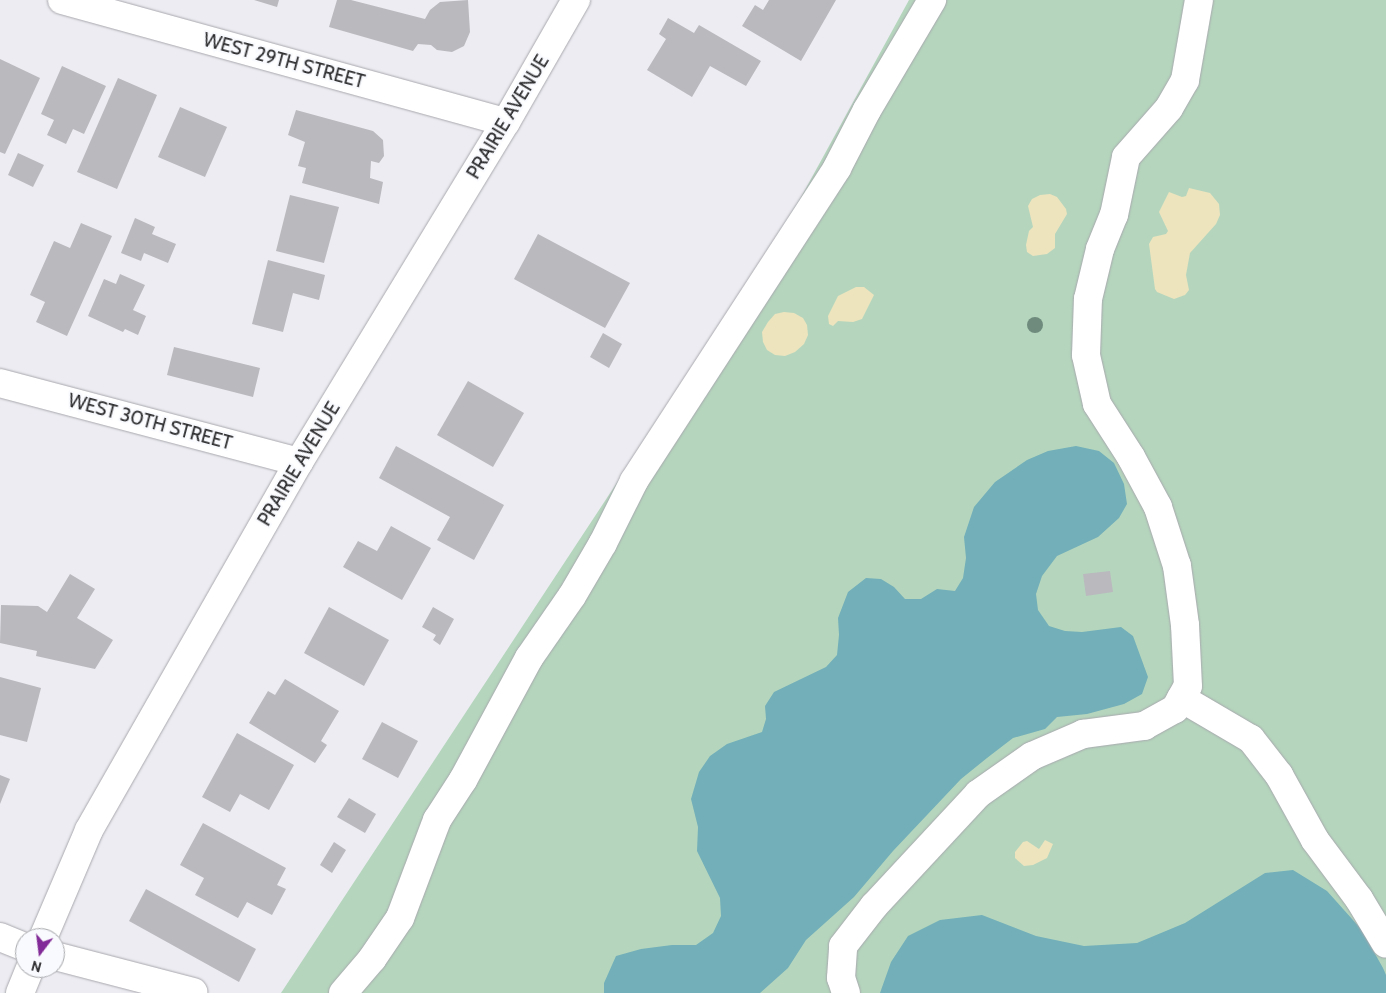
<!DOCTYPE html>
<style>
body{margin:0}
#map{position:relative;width:1386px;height:993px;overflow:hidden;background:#ececf2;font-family:Cabin,sans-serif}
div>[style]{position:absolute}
.green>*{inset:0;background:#b5d6bd}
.sand>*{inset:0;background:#ede4be}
.water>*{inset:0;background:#72afb9}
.building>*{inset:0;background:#b9b9be}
.roads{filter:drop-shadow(0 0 1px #a8a8ae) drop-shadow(0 0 1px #a8a8ae)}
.minor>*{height:28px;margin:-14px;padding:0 14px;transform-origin:14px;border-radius:14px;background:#fff}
.trees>*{width:16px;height:16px;margin:-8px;border-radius:50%;background:#6f8b7d}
span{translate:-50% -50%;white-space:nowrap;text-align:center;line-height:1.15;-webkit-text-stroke:4px #f9fafe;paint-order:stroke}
.street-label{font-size:19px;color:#2c2c2e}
.north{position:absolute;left:15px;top:928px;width:50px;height:50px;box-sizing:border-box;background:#f9fafe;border:1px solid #a7a8ab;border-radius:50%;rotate:195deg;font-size:14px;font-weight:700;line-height:20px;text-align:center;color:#2c2c2e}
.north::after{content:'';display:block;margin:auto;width:18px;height:22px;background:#822a97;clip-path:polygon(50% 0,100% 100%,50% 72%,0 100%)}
</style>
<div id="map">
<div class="green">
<div style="clip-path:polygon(909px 0,1386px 0,1386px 993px,281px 993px,705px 349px,800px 199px)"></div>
</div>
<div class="sand">
<div style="clip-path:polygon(1189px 188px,1210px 193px,1219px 204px,1220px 215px,1216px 224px,1190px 253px,1186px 275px,1189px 290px,1185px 295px,1174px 299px,1157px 292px,1155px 289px,1149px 244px,1153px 237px,1166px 234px,1168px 231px,1159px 212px,1169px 192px,1182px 197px,1186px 196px)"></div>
<div style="clip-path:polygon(1050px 194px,1057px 197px,1066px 209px,1067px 214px,1055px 234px,1055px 248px,1047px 254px,1033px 256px,1027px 252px,1026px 245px,1029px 231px,1033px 227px,1028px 206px,1032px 199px,1040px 195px)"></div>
<div style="clip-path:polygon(856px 287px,864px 287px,874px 295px,862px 319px,853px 322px,838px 321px,833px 326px,829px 324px,828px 316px,838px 296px)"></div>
<div style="clip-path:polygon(784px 312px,794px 313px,803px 318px,807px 325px,808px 335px,804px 344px,795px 352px,785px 356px,775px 355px,767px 350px,763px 342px,762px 332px,768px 322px,775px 314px)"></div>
<div style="clip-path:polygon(1045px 840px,1053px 844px,1047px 858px,1033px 865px,1024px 866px,1015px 858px,1015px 852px,1023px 842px,1027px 841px,1039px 849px)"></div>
</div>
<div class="water">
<div style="clip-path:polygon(1076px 446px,1099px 451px,1114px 463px,1124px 484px,1127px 504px,1119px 518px,1098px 537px,1057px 556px,1042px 576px,1036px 594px,1038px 610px,1049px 626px,1065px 631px,1082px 632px,1121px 627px,1133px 636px,1148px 677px,1142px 694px,1124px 704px,1087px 714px,1057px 717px,1045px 729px,1013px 738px,987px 758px,961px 779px,893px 851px,854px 897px,806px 940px,788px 968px,760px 993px,604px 993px,604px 983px,616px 956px,641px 949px,672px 945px,696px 945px,713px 933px,721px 916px,720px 898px,697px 851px,698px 827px,691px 799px,699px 772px,710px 756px,727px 744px,762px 732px,766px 719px,765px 706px,774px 692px,826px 667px,837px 655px,839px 635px,838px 618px,848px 592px,866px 578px,881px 579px,894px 587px,905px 599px,921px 599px,937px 589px,955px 591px,963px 578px,966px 558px,964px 537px,974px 507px,995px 482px,1027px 460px,1048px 451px)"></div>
<div style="clip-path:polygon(1293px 870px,1327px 891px,1361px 929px,1383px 968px,1386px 975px,1386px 993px,880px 993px,891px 962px,908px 936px,940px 920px,982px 915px,1036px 936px,1084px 946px,1137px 943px,1185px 923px,1265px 873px)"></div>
</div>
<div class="building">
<div style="clip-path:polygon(254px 0,279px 0,277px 7px)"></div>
<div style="clip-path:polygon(337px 0,351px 0,425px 19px,430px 10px,440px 2px,468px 0,470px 32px,464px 46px,452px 52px,437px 50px,431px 45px,418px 44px,413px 51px,329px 27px)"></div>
<div style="clip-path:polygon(769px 0,836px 0,801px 61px,742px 26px,755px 5px,763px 10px)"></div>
<div style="clip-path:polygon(668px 18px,694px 33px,699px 25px,761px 61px,746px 86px,710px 66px,692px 97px,647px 70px,666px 39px,659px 34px)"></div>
<div style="clip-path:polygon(0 59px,40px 78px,5px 154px,0 152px)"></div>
<div style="clip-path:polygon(62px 66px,106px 86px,84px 134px,73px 129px,66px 144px,47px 135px,54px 120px,41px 114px)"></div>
<div style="clip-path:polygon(118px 78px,157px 95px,117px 189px,77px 172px)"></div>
<div style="clip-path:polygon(180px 107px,227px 127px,205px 177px,158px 157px)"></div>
<div style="clip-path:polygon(296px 110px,373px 131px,383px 140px,384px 156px,379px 163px,371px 161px,370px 178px,383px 182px,379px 204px,302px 183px,306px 168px,298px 166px,305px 142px,288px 135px)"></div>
<div style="clip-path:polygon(18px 153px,44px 165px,33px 187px,8px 175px)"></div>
<div style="clip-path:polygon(290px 195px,339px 207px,324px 263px,276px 251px)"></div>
<div style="clip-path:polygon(135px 218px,155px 227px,152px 234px,176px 244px,168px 263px,144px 253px,141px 261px,121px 253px)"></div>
<div style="clip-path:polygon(81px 223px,112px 236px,67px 336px,36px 322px,45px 302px,30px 295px,54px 241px,70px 248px)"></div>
<div style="clip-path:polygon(538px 234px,630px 283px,605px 328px,514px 279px)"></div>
<div style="clip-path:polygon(268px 260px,325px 275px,319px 300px,293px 293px,283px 332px,252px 324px)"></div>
<div style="clip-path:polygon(120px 274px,145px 285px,133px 310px,146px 316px,138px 335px,125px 329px,123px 332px,88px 316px,104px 279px,116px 284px)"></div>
<div style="clip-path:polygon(603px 333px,622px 344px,609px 368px,590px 357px)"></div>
<div style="clip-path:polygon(174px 347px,260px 368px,253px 397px,167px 375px)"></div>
<div style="clip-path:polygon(468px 381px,524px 413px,493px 467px,437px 435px)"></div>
<div style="clip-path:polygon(396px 446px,504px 505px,474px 560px,437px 540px,450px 517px,379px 478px)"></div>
<div style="clip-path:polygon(391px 526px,431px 548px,402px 600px,343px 567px,358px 541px,377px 551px)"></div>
<div style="clip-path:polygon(1110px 571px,1113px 592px,1086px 596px,1083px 574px)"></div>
<div style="clip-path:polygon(70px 574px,95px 589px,77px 618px,113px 640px,95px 669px,36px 656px,37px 651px,0 643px,1px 605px,38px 606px,47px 612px)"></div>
<div style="clip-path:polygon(329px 607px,389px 640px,364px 686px,304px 653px)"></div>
<div style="clip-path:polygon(433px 607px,454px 619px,440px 645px,433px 640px,436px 635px,422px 627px)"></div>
<div style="clip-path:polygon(0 677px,41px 688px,27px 742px,0 735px)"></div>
<div style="clip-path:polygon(285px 679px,339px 711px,321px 741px,327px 745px,315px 763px,249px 723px,268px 691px,275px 695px)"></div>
<div style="clip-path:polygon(382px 722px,418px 741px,398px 778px,362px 759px)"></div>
<div style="clip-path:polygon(237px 733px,294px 765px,269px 810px,240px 794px,230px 812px,202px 797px)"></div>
<div style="clip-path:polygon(0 775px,10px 779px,0 804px)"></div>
<div style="clip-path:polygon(349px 798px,376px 814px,365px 833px,337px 817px)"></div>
<div style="clip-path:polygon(203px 823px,286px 868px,277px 885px,286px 889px,272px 915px,247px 902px,238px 918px,195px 895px,204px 878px,180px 865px)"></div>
<div style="clip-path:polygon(334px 842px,346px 850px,332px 873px,320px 865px)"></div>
<div style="clip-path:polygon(146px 889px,256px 949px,239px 982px,129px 921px)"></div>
</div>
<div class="roads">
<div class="minor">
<div style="left:62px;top:0;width:460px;rotate:15.4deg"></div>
<div style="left:0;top:383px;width:309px;rotate:14.8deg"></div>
<div style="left:1181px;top:698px;width:81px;rotate:30.4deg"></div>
<div style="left:1251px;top:739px;width:46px;rotate:52.1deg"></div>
<div style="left:1279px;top:775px;width:74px;rotate:61deg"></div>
<div style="left:1315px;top:840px;width:74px;rotate:53.3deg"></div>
<div style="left:1359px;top:899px;width:52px;rotate:59deg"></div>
<div style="left:0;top:937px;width:27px;rotate:22deg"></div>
<div style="left:43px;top:938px;width:117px;rotate:-66.9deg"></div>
<div style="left:89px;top:830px;width:424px;rotate:-60.3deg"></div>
<div style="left:299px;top:462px;width:398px;rotate:-58.7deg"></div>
<div style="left:506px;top:122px;width:141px;rotate:-60.2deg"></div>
<div style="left:55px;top:956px;width:143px;rotate:14.6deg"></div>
<div style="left:20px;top:993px;width:27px;rotate:-68deg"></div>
<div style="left:343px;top:993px;width:45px;rotate:-49.5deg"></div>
<div style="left:372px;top:959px;width:50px;rotate:-55.7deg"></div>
<div style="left:400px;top:918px;width:105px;rotate:-69.3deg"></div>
<div style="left:437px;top:820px;width:48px;rotate:-57deg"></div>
<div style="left:463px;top:780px;width:139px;rotate:-61.6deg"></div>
<div style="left:529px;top:658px;width:75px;rotate:-55.3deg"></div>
<div style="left:572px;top:596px;width:61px;rotate:-59.7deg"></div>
<div style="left:603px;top:543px;width:69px;rotate:-63.4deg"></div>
<div style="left:634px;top:481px;width:373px;rotate:-57deg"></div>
<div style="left:837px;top:168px;width:65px;rotate:-62.7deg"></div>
<div style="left:867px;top:110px;width:128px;rotate:-59.4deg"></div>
<div style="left:846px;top:993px;width:16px;rotate:-108deg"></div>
<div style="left:841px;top:978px;width:32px;rotate:-86deg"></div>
<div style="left:843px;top:946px;width:51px;rotate:-52.2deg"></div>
<div style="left:874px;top:906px;width:153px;rotate:-47.1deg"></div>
<div style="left:978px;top:794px;width:66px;rotate:-35.1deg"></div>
<div style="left:1032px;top:756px;width:56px;rotate:-23.3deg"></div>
<div style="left:1083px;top:734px;width:62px;rotate:-7.5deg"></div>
<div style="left:1144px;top:726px;width:35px;rotate:-29deg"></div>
<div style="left:1175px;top:709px;width:26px;rotate:-61deg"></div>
<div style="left:1188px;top:686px;width:61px;rotate:-92.8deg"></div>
<div style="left:1185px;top:625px;width:60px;rotate:-97.7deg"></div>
<div style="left:1177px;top:566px;width:62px;rotate:-107.9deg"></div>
<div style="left:1158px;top:507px;width:57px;rotate:-118.4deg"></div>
<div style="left:1131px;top:457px;width:63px;rotate:-122.7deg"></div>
<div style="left:1097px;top:404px;width:50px;rotate:-102.7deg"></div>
<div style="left:1086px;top:355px;width:56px;rotate:-88deg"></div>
<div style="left:1088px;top:299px;width:51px;rotate:-76.5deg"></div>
<div style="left:1100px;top:249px;width:37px;rotate:-68deg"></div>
<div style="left:1114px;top:215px;width:59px;rotate:-78.3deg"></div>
<div style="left:1126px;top:157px;width:65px;rotate:-48.7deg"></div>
<div style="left:1169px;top:108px;width:32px;rotate:-60deg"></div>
<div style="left:1185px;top:80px;width:81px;rotate:-80.1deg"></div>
</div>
</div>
<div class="trees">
<div style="left:1035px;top:325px"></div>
</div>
<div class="street-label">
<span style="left:284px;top:61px;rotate:15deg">WEST 29TH STREET</span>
<span style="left:508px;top:117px;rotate:-59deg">PRAIRIE AVENUE</span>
<span style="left:150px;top:422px;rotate:15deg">WEST 30TH STREET</span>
<span style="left:299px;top:464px;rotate:-59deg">PRAIRIE AVENUE</span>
</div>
<div class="north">N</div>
</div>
